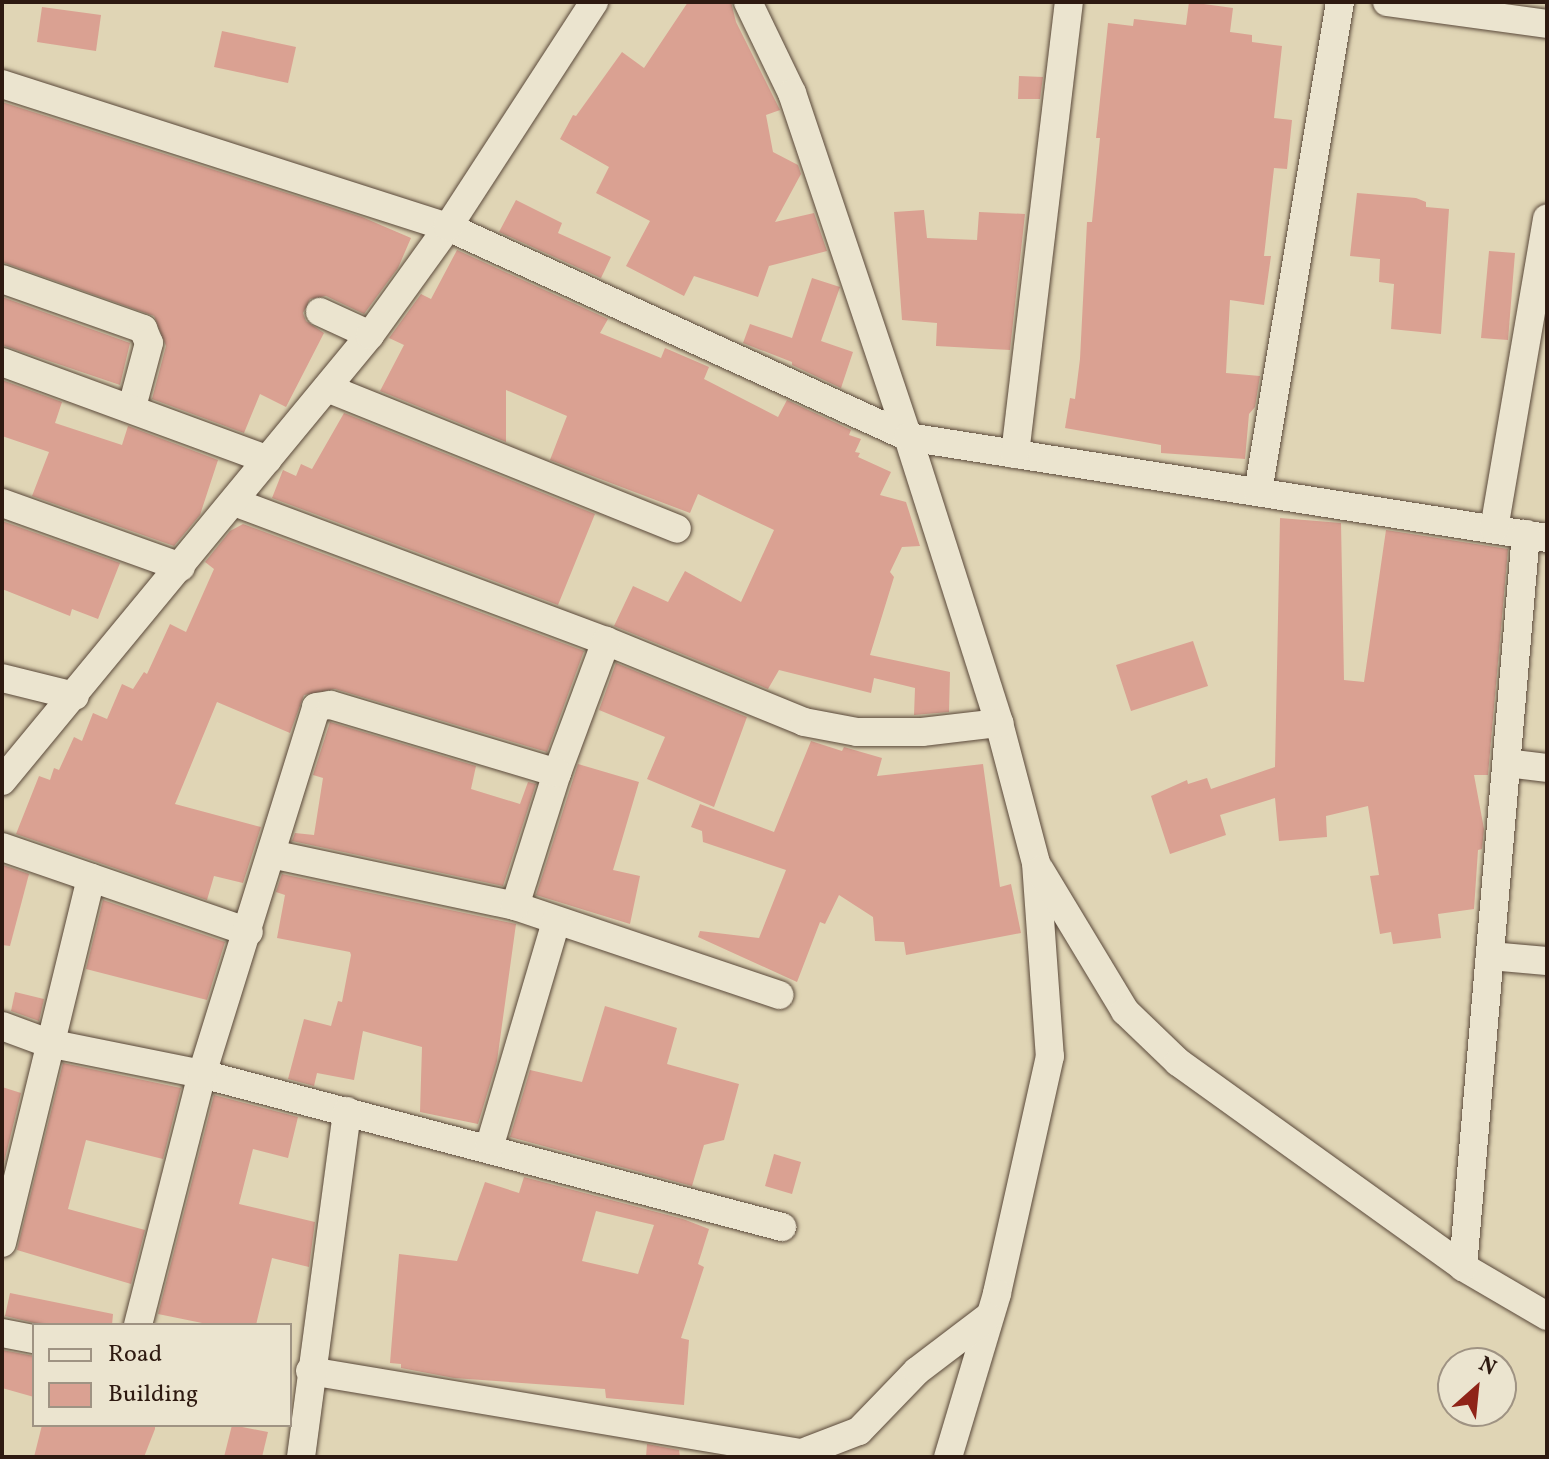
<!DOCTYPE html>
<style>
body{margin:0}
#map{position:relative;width:1549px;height:1459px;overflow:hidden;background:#e0d5b5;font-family:Vollkorn,serif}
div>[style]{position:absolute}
.building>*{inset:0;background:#daa192}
.roads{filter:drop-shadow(0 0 2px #5a493a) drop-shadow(0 0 2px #5a493a)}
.minor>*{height:28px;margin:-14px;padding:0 14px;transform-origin:14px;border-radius:14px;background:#ebe4cf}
span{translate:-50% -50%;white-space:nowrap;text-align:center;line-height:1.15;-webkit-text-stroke:6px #ebe4cf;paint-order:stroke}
.frame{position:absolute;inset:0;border:4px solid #2e1a11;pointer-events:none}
.legend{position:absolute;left:32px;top:1323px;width:260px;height:104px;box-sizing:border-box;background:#ebe4cf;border:2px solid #9f9383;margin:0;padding:10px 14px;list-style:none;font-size:24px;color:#2e1a11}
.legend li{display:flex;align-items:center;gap:16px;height:40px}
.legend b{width:40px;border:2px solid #9f9383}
.north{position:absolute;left:1437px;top:1347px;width:80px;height:80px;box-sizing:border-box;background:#ebe4cf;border:2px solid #9f9383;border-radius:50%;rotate:27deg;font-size:22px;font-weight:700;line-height:32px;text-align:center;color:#2e1a11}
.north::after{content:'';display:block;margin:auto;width:28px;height:36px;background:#8f2418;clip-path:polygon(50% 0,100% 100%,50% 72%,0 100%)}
</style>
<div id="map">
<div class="building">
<div style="clip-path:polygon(688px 2px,731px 2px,736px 22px,780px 110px,766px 115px,773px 152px,798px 165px,801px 174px,775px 222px,814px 213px,827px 251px,769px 266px,758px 297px,694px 276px,684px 296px,626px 266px,650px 221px,596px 193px,609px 167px,560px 139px,573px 115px,576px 116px,622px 52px,644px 68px)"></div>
<div style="clip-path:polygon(1189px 2px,1233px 8px,1230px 32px,1252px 35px,1252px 42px,1282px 46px,1274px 118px,1292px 120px,1287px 169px,1274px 168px,1264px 256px,1271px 256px,1264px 305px,1230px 300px,1226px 373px,1260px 376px,1255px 407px,1249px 414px,1245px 459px,1161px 453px,1161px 445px,1065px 428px,1070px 398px,1075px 399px,1080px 359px,1087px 222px,1092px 222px,1100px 138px,1096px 138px,1108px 23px,1133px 26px,1134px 19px,1186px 25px)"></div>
<div style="clip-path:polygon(42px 7px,101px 15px,96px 51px,37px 42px)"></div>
<div style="clip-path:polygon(222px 31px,296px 47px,288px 83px,214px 67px)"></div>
<div style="clip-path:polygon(1019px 76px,1043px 77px,1040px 99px,1018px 99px)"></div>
<div style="clip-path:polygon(2px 102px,362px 217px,411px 238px,398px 268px,364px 314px,326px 296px,310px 299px,303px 313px,306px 321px,324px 333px,286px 407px,260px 394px,244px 433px,152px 399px,166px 346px,154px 316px,2px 262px)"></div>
<div style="clip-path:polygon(1357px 193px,1416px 198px,1426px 202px,1426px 207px,1449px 209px,1441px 334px,1391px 329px,1394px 284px,1379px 282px,1380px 259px,1350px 256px)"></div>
<div style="clip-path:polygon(516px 200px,562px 223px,558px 233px,611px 257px,601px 278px,499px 232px)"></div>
<div style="clip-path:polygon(924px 210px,927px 238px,977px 240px,979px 212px,1025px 214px,1010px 350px,936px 346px,937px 323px,902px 320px,894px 212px)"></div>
<div style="clip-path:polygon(457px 250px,608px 319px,600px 333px,661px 358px,665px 348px,709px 367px,704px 379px,778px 417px,787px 400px,851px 430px,849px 435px,861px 439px,855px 452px,860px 453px,858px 457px,891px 472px,880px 495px,906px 502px,920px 546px,902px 547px,890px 572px,894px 577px,870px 655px,950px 672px,949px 712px,914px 715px,915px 688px,874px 678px,871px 693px,779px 670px,768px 689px,614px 626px,633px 586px,668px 602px,685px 571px,741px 602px,774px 530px,698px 494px,690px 513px,550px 460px,567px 416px,506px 390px,506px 442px,380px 391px,404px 345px,389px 338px,421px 294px,431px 299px)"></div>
<div style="clip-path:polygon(1489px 251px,1515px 253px,1508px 340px,1481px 338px)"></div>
<div style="clip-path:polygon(812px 278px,840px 287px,821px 341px,853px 352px,841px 388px,792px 365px,792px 362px,743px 343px,750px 324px,792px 338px)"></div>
<div style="clip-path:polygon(2px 297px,130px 343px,120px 385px,2px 345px)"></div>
<div style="clip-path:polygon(2px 380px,62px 402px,55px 423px,122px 445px,128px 426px,218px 460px,200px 515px,174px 546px,32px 496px,49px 452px,2px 436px)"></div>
<div style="clip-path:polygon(344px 413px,595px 514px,558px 605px,272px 498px,283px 470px,296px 476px,301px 464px,312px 469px)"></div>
<div style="clip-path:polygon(1280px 518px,1341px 523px,1344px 680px,1364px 682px,1386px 530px,1508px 549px,1488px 775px,1474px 775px,1484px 829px,1482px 849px,1478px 850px,1474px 909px,1438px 914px,1441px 938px,1393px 944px,1391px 932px,1380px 934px,1370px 876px,1379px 875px,1368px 806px,1326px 816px,1327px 837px,1279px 841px,1275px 798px,1220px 815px,1226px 835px,1170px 854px,1151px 796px,1187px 780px,1188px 784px,1207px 778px,1211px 789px,1275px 767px)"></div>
<div style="clip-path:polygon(2px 521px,120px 563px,98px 619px,72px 609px,70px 616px,2px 589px)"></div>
<div style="clip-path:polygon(243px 524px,584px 651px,547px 752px,335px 689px,304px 695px,290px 733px,217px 702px,175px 804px,261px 827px,243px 883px,214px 876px,207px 900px,16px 834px,39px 776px,50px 780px,54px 768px,59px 770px,74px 737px,82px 741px,93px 713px,107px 719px,122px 684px,133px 689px,144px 672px,147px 674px,170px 624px,186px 632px,214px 569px,205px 562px,230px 531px)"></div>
<div style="clip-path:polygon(1193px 641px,1208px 686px,1131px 711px,1116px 665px)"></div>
<div style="clip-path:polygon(616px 663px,747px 717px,714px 807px,647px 779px,665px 737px,599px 710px)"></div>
<div style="clip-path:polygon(330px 722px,476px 766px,471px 789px,520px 804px,528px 782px,536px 784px,503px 886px,292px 841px,295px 833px,314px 835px,323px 778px,313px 775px)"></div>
<div style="clip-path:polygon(811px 741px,842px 751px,844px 747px,882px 758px,877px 776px,983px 764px,1000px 887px,1011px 884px,1021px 933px,906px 955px,904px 942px,875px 941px,873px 917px,839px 895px,825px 924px,820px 922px,797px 982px,698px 937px,700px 931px,759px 938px,786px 870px,703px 842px,702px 831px,691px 827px,700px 804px,774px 832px)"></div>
<div style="clip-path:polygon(578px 764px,639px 782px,613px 870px,640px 876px,630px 924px,536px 895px)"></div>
<div style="clip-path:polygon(3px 865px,29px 874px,10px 946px,2px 945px)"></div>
<div style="clip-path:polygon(282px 874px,516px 924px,497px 1061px,478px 1124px,420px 1112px,422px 1047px,363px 1031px,354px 1080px,317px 1073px,314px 1086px,288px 1079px,304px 1019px,331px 1026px,338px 1001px,342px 1002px,351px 955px,350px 952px,277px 938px,285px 895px,276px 892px)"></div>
<div style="clip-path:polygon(103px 900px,225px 942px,207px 1000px,86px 969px)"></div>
<div style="clip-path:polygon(15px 992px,44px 999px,39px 1021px,11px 1011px)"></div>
<div style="clip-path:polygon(605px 1006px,677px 1028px,667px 1064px,739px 1084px,724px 1140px,704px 1145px,692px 1186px,510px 1137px,530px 1070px,582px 1082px)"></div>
<div style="clip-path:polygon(63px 1063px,181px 1088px,163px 1159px,86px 1140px,68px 1209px,145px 1230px,131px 1284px,17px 1250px)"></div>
<div style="clip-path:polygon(2px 1087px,21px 1093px,2px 1171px)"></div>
<div style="clip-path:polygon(214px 1095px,298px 1117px,288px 1158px,253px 1149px,239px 1204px,315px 1222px,309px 1267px,272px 1258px,256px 1325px,212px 1325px,158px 1314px)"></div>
<div style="clip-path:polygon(774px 1154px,801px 1162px,792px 1194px,765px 1186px)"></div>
<div style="clip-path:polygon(evenodd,524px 1177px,683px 1219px,709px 1229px,698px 1264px,704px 1267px,681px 1338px,689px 1340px,684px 1405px,606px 1398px,605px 1389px,454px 1378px,401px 1368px,401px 1364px,390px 1363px,399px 1254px,457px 1261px,485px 1182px,519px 1193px,524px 1177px,596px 1211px,654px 1225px,638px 1274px,582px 1261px,596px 1211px)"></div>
<div style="clip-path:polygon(10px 1293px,113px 1314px,112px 1325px,43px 1325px,5px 1316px)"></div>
<div style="clip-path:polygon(2px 1350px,34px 1356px,34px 1397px,2px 1388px)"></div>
<div style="clip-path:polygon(42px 1425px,155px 1425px,155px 1429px,144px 1457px,34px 1457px)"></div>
<div style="clip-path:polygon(232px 1425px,268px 1432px,262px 1457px,224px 1457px)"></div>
<div style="clip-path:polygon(647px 1444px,679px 1450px,680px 1457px,646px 1457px)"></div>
</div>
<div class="roads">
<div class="minor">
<div style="left:748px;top:2px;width:101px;rotate:64.2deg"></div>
<div style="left:792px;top:93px;width:363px;rotate:71.4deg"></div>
<div style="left:908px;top:437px;width:300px;rotate:72.3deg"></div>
<div style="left:999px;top:723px;width:145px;rotate:75.2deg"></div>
<div style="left:1036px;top:863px;width:194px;rotate:85.9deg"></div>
<div style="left:1050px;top:1056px;width:244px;rotate:102.6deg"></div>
<div style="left:997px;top:1294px;width:170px;rotate:106.7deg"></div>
<div style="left:1387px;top:2px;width:162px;rotate:7.8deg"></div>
<div style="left:2px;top:84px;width:468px;rotate:17.8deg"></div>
<div style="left:448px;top:227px;width:506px;rotate:24.54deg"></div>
<div style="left:908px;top:437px;width:647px;rotate:8.98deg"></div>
<div style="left:2px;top:279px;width:150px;rotate:19.5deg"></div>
<div style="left:143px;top:329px;width:15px;rotate:67deg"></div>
<div style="left:149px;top:343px;width:66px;rotate:104.9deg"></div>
<div style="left:320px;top:312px;width:55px;rotate:24.7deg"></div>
<div style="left:2px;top:362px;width:283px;rotate:20.2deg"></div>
<div style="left:327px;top:388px;width:377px;rotate:21.9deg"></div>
<div style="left:1015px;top:454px;width:455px;rotate:-83.2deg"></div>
<div style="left:1258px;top:492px;width:497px;rotate:-80.5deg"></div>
<div style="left:234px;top:502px;width:397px;rotate:20.5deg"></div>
<div style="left:606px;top:641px;width:214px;rotate:22.2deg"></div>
<div style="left:804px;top:722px;width:54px;rotate:10.7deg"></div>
<div style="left:857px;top:732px;width:65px"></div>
<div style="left:922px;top:732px;width:78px;rotate:-6.7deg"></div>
<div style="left:2px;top:503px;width:190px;rotate:19.7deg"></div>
<div style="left:1494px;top:529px;width:315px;rotate:-80.3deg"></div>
<div style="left:2px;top:678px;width:75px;rotate:13.9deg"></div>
<div style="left:1507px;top:763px;width:40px;rotate:7.1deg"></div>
<div style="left:2px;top:781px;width:578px;rotate:-50.47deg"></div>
<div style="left:370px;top:335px;width:133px;rotate:-54.2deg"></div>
<div style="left:448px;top:227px;width:268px;rotate:-57deg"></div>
<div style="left:2px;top:847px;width:261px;rotate:19deg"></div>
<div style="left:271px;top:854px;width:249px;rotate:12deg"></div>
<div style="left:515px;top:906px;width:279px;rotate:18.6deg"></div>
<div style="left:1040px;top:870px;width:165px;rotate:58.9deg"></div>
<div style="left:1125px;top:1011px;width:74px;rotate:43.9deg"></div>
<div style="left:1178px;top:1062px;width:351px;rotate:35.7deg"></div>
<div style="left:1463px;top:1267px;width:97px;rotate:30.3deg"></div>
<div style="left:515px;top:906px;width:139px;rotate:-72.5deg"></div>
<div style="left:557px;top:773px;width:141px;rotate:-69.6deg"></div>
<div style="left:1490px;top:956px;width:57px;rotate:5deg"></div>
<div style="left:2px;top:1026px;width:49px;rotate:20.3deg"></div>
<div style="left:48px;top:1043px;width:157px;rotate:11.4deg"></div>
<div style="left:202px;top:1074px;width:600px;rotate:14.78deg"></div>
<div style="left:489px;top:1148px;width:236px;rotate:-73.5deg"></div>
<div style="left:2px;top:1243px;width:376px;rotate:-76.3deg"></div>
<div style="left:1463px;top:1267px;width:736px;rotate:-85.09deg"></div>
<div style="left:138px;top:1325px;width:259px;rotate:-75.7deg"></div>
<div style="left:202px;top:1074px;width:384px;rotate:-72.7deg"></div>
<div style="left:316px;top:707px;width:15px;rotate:-8deg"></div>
<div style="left:331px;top:705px;width:236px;rotate:16.7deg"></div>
<div style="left:2px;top:1333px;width:33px;rotate:11deg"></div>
<div style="left:310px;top:1371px;width:499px;rotate:9.5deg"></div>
<div style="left:802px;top:1453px;width:61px;rotate:-21.1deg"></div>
<div style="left:859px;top:1431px;width:83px;rotate:-46deg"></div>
<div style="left:917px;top:1371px;width:89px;rotate:-37.3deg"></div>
<div style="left:301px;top:1457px;width:349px;rotate:-82.4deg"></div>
</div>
</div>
<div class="frame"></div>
<ul class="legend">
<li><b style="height:10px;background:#ebe4cf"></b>Road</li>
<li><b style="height:22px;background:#daa192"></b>Building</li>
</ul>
<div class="north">N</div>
</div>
